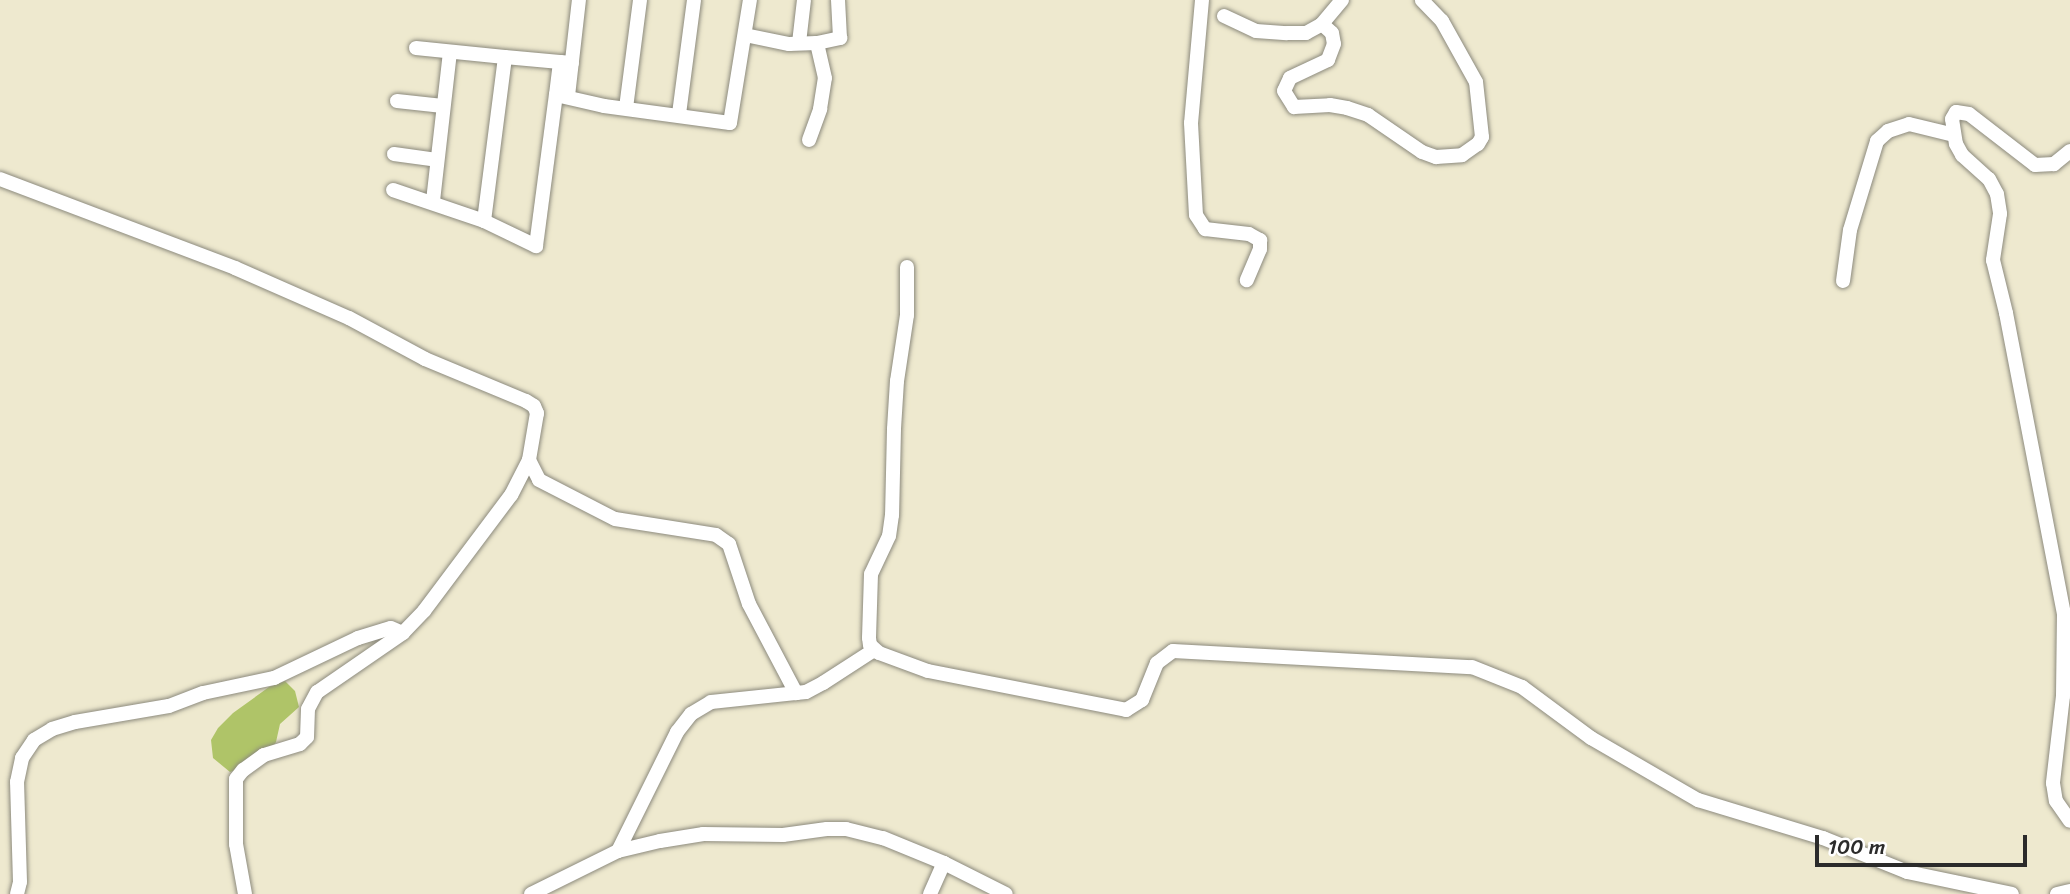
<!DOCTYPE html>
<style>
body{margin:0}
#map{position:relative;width:2070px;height:894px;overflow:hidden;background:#eee9cf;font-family:Sriracha,sans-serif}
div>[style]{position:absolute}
.green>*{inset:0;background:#afc468}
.roads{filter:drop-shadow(0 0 2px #8c8a7d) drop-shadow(0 0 2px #8c8a7d)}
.street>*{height:14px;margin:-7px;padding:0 7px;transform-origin:7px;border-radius:7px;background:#fff}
span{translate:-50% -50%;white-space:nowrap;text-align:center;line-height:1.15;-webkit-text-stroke:7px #fff;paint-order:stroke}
.scale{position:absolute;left:1815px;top:835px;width:212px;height:32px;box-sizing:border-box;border:4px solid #2b2b2b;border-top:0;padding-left:9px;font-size:21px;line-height:24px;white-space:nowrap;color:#2b2b2b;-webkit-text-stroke:5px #fff;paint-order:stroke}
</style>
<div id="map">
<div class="green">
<div style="clip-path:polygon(285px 681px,295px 691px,299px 707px,280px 724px,276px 742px,266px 759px,230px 772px,213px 758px,211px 740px,218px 728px,233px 713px,269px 687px)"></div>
</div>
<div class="roads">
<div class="street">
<div style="left:1202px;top:0;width:123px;rotate:95.1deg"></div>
<div style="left:1191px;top:123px;width:92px;rotate:86.9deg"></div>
<div style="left:1196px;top:215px;width:17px;rotate:57deg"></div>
<div style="left:1205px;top:229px;width:44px;rotate:6.5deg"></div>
<div style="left:1249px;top:234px;width:13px;rotate:29deg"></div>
<div style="left:1260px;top:240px;width:9px;rotate:90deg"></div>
<div style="left:1260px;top:249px;width:34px;rotate:113deg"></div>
<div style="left:1342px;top:0;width:31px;rotate:130deg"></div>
<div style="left:1322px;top:24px;width:13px;rotate:42deg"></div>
<div style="left:1332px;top:33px;width:11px;rotate:80deg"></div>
<div style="left:1334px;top:44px;width:17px;rotate:111deg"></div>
<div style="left:1328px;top:60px;width:42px;rotate:154.7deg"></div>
<div style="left:1290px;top:78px;width:14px;rotate:115deg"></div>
<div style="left:1284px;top:91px;width:19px;rotate:58deg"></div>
<div style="left:1294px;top:107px;width:36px;rotate:-3deg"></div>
<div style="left:1330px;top:105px;width:17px;rotate:10deg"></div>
<div style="left:1347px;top:108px;width:22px;rotate:18deg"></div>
<div style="left:1368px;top:115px;width:65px;rotate:34.4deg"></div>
<div style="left:1422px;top:152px;width:15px;rotate:20deg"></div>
<div style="left:1436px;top:157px;width:26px;rotate:-4deg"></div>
<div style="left:1462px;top:155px;width:19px;rotate:-35deg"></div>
<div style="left:1478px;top:144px;width:8px;rotate:-60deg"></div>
<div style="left:1482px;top:137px;width:55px;rotate:-96.2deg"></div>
<div style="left:1476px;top:82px;width:70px;rotate:-119.1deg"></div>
<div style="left:1442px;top:21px;width:29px;rotate:-134deg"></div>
<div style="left:1224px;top:16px;width:35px;rotate:25deg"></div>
<div style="left:1256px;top:31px;width:31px;rotate:4deg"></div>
<div style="left:1287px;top:33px;width:19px"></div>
<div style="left:1306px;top:33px;width:18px;rotate:-29deg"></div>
<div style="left:745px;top:35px;width:45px;rotate:11.6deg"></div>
<div style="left:789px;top:44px;width:28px;rotate:-2deg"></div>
<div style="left:817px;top:43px;width:24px;rotate:-12deg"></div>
<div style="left:840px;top:38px;width:38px;rotate:-93deg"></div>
<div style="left:799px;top:43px;width:43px;rotate:-83.4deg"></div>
<div style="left:416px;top:48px;width:89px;rotate:5.8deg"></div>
<div style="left:572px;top:63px;width:12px;rotate:-175deg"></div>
<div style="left:560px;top:62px;width:33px;rotate:97deg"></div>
<div style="left:556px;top:95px;width:49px;rotate:12.9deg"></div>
<div style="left:604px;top:106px;width:127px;rotate:7.7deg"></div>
<div style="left:730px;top:123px;width:125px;rotate:-80.8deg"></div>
<div style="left:568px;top:96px;width:97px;rotate:-83.5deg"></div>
<div style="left:397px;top:101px;width:46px;rotate:6.2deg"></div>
<div style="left:626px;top:108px;width:109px;rotate:-82.6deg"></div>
<div style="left:679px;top:114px;width:115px;rotate:-82.5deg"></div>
<div style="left:809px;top:140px;width:33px;rotate:-70deg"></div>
<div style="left:820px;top:109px;width:31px;rotate:-81deg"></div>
<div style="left:825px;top:78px;width:36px;rotate:-103deg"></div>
<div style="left:2070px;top:151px;width:21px;rotate:141deg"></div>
<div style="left:2054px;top:164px;width:19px;rotate:177deg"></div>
<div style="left:2035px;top:165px;width:83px;rotate:-142.3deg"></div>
<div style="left:1969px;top:114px;width:13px;rotate:-171deg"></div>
<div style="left:1956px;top:112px;width:8px;rotate:120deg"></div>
<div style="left:1952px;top:119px;width:25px;rotate:81deg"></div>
<div style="left:1956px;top:144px;width:13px;rotate:61deg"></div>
<div style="left:1962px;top:155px;width:36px;rotate:42deg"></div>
<div style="left:1989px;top:179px;width:17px;rotate:62deg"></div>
<div style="left:1997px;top:194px;width:20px;rotate:81deg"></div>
<div style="left:2000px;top:214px;width:47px;rotate:98.7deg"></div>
<div style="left:1993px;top:260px;width:55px;rotate:76.2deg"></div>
<div style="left:2006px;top:313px;width:306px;rotate:79.1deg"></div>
<div style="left:2064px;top:613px;width:83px;rotate:90.7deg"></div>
<div style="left:2063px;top:696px;width:88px;rotate:96.6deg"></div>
<div style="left:2053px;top:783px;width:18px;rotate:81deg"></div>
<div style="left:2056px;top:801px;width:24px;rotate:55deg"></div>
<div style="left:394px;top:154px;width:43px;rotate:7.9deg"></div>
<div style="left:0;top:179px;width:251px;rotate:20.7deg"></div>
<div style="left:235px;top:268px;width:124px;rotate:23.7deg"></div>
<div style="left:349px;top:318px;width:86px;rotate:28.3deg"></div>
<div style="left:425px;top:359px;width:109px;rotate:22.6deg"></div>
<div style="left:526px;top:401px;width:9px;rotate:32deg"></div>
<div style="left:534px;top:406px;width:8px;rotate:67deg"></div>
<div style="left:537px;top:413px;width:48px;rotate:99.7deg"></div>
<div style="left:529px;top:460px;width:39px;rotate:117deg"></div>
<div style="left:511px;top:495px;width:145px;rotate:126.9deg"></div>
<div style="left:424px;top:611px;width:30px;rotate:134deg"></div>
<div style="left:403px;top:633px;width:104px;rotate:145.5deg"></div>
<div style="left:317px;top:692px;width:19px;rotate:118deg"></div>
<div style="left:308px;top:709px;width:28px;rotate:92deg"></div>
<div style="left:307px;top:737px;width:10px;rotate:135deg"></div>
<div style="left:300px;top:744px;width:38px;rotate:163deg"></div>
<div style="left:264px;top:755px;width:26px;rotate:144deg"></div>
<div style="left:243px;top:770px;width:11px;rotate:128deg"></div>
<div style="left:236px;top:779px;width:65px;rotate:90deg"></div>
<div style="left:236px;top:844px;width:51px;rotate:79.8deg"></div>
<div style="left:393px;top:190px;width:96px;rotate:18.8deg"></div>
<div style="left:484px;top:221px;width:58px;rotate:25.7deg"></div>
<div style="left:536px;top:246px;width:152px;rotate:-82.5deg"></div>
<div style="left:433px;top:201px;width:150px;rotate:-83.5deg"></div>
<div style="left:484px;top:221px;width:165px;rotate:-82.7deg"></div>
<div style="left:505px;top:57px;width:55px;rotate:5.2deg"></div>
<div style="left:907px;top:267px;width:48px;rotate:90deg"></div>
<div style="left:907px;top:315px;width:67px;rotate:98.6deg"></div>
<div style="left:897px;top:381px;width:48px;rotate:93.6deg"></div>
<div style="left:894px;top:429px;width:86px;rotate:91.3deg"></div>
<div style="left:892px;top:515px;width:21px;rotate:98deg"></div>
<div style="left:889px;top:536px;width:42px;rotate:115.3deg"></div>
<div style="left:871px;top:574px;width:64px;rotate:91.8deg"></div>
<div style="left:869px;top:638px;width:7px;rotate:82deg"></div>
<div style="left:870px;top:645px;width:12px;rotate:42deg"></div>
<div style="left:879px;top:653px;width:52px;rotate:20.2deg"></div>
<div style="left:928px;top:671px;width:202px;rotate:11.1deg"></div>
<div style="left:1126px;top:710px;width:19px;rotate:-32deg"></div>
<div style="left:1142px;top:700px;width:40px;rotate:-68deg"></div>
<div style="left:1157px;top:663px;width:20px;rotate:-37deg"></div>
<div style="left:1173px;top:651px;width:299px;rotate:3.1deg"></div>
<div style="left:1472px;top:667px;width:54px;rotate:21.8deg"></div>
<div style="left:1522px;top:687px;width:86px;rotate:36.5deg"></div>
<div style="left:1591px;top:738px;width:124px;rotate:30.1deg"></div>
<div style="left:1698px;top:800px;width:131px;rotate:16.9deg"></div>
<div style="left:1823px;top:838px;width:91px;rotate:22deg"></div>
<div style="left:1907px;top:872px;width:107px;rotate:11.8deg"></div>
<div style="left:1843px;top:281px;width:51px;rotate:-82.2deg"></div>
<div style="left:1850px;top:230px;width:93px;rotate:-73.1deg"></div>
<div style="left:1877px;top:141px;width:15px;rotate:-42deg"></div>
<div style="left:1888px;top:131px;width:22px;rotate:-18deg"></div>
<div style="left:1909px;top:124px;width:46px;rotate:13.7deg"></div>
<div style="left:529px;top:460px;width:22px;rotate:63deg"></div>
<div style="left:539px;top:480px;width:85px;rotate:27.2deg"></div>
<div style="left:615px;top:519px;width:102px;rotate:9deg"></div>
<div style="left:716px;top:535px;width:16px;rotate:35deg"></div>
<div style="left:729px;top:544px;width:63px;rotate:71.6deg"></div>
<div style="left:749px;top:604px;width:101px;rotate:62.2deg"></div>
<div style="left:796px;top:693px;width:10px;rotate:-6deg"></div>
<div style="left:806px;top:692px;width:19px;rotate:-28deg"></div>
<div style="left:823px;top:683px;width:61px;rotate:-32.9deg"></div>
<div style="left:618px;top:851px;width:133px;rotate:-63.6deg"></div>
<div style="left:677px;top:732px;width:23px;rotate:-52deg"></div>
<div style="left:691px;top:714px;width:23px;rotate:-31deg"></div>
<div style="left:711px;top:702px;width:85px;rotate:-6deg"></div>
<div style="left:17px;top:894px;width:12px;rotate:-76deg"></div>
<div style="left:20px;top:882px;width:100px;rotate:-91.7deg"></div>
<div style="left:17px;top:782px;width:25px;rotate:-78deg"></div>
<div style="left:22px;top:758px;width:22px;rotate:-56deg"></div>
<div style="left:34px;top:740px;width:21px;rotate:-31deg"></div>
<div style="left:52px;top:729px;width:24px;rotate:-17deg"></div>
<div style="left:75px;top:722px;width:95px;rotate:-9.7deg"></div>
<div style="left:169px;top:706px;width:36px;rotate:-21deg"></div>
<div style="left:203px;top:693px;width:73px;rotate:-11.9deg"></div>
<div style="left:274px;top:678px;width:93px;rotate:-25.5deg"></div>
<div style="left:358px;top:638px;width:34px;rotate:-17deg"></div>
<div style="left:391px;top:628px;width:13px;rotate:23deg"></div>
<div style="left:531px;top:894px;width:97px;rotate:-26.3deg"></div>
<div style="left:618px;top:851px;width:43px;rotate:-13.4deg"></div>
<div style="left:660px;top:841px;width:44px;rotate:-9.2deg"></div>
<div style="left:703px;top:834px;width:80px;rotate:0.7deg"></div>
<div style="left:783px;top:835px;width:44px;rotate:-7.8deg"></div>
<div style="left:827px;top:829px;width:19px"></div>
<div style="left:846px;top:829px;width:38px;rotate:14deg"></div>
<div style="left:883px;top:838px;width:66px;rotate:22.3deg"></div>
<div style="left:944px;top:863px;width:69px;rotate:26.6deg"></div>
<div style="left:930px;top:894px;width:34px;rotate:-66deg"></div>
<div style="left:2057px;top:894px;width:13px;rotate:-13deg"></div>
</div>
</div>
<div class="scale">100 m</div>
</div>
